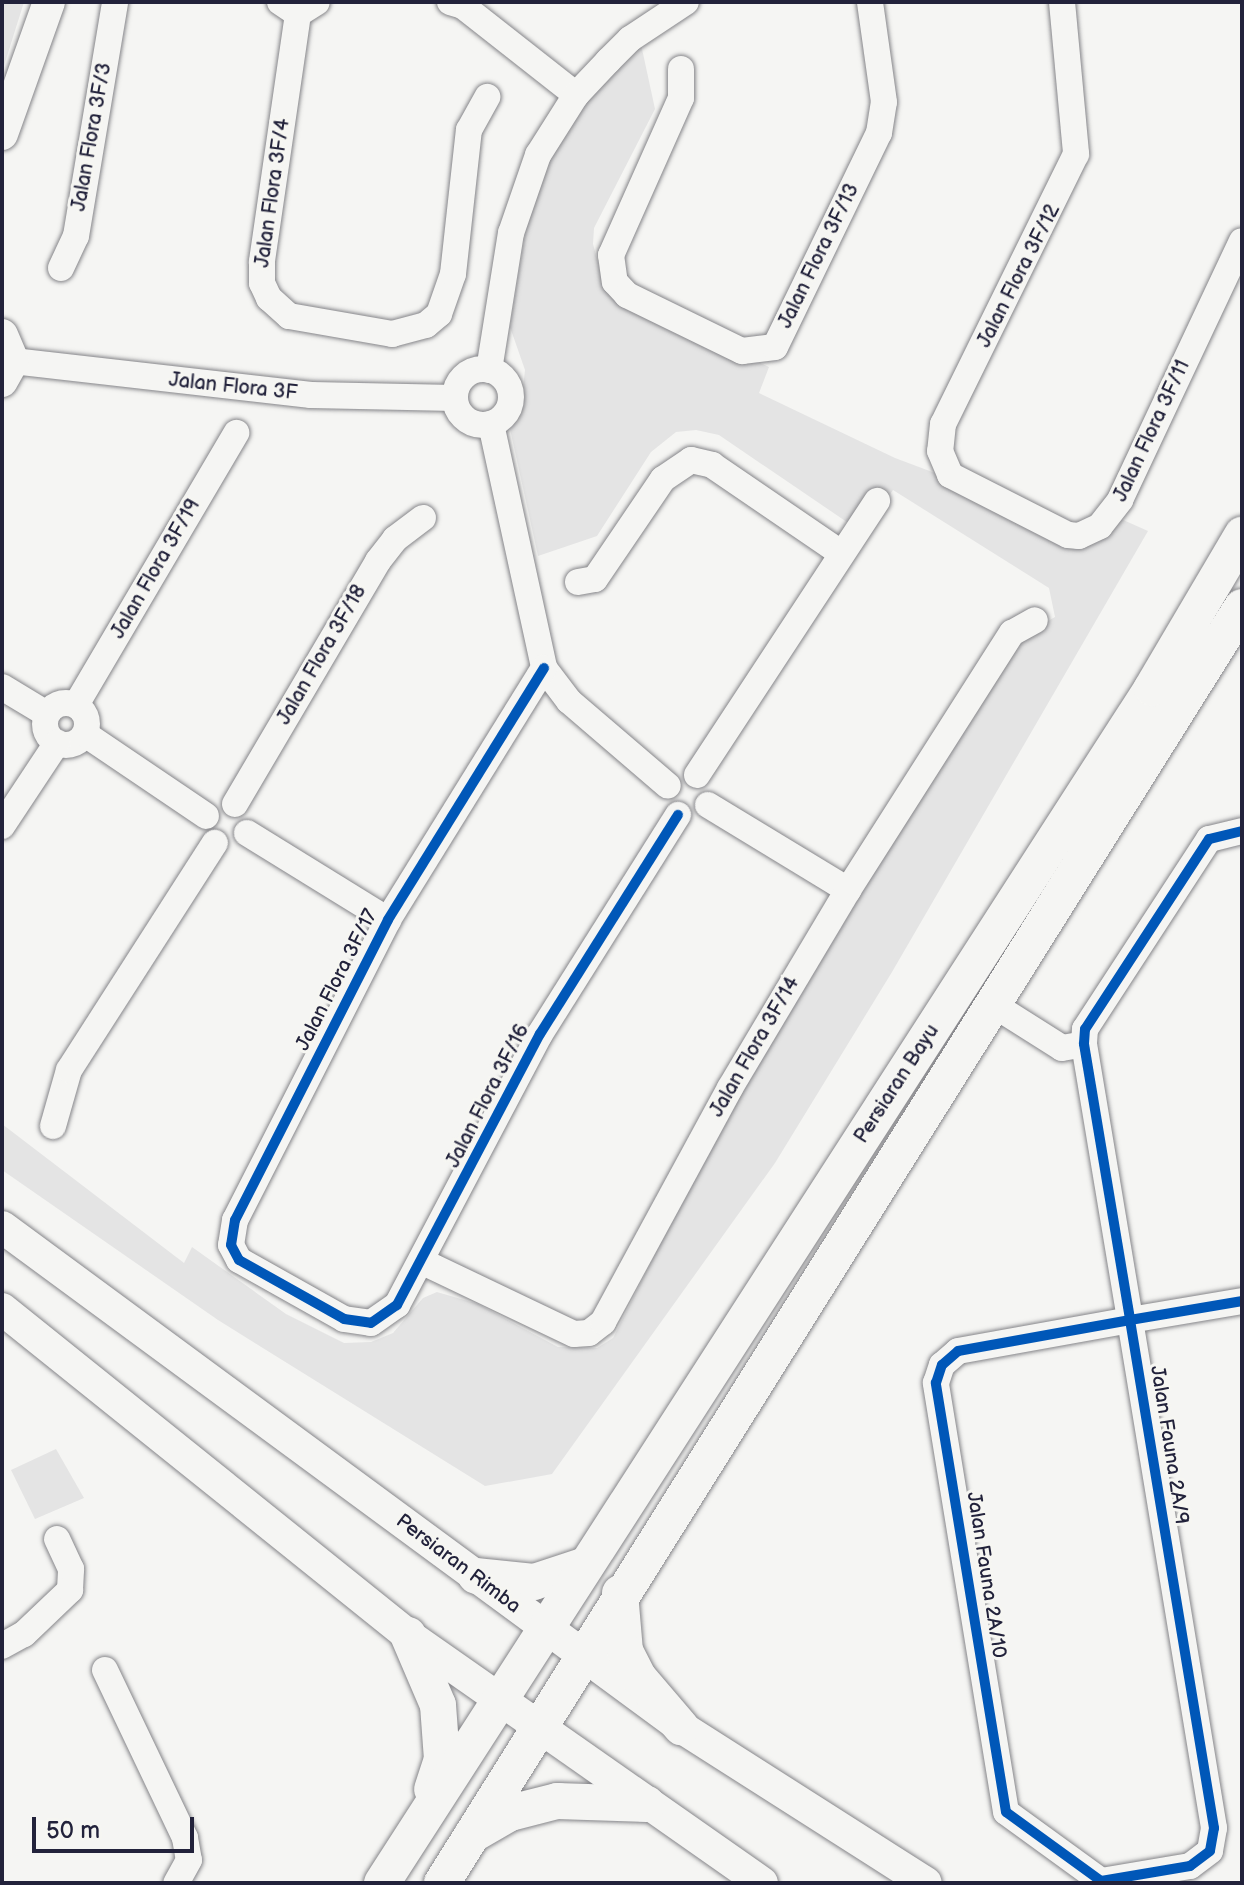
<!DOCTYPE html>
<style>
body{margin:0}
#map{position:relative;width:1244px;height:1885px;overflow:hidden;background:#f5f5f3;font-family:"Balsamiq Sans",sans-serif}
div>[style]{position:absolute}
.green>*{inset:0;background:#e4e4e4}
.roads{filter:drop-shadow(0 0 2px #858589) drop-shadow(0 0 2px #858589)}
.minor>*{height:26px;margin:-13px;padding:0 13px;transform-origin:13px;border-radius:13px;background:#f5f5f3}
.minor>.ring{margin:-13px;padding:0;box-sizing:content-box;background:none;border:26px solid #f5f5f3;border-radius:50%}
.tertiary>*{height:32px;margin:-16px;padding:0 16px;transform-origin:16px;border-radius:16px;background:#f5f5f3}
.secondary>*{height:36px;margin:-18px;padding:0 18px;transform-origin:18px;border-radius:18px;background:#f5f5f3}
.cycleway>*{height:10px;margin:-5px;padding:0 5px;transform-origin:5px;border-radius:5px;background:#0057b8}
span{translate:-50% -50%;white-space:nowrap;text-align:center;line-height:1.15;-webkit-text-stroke:6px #f6f6f2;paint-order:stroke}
.street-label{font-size:20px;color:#22223b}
.frame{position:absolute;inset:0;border:4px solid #22223b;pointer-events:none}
.scale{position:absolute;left:32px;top:1817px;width:162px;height:36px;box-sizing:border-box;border:4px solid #22223b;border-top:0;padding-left:10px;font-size:24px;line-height:28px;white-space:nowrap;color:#22223b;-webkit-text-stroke:6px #f6f6f2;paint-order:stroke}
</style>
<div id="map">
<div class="green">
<div style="clip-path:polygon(2px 2px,24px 2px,2px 72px)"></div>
<div style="clip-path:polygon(639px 35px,655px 109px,594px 228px,593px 244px,604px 285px,621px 298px,769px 367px,759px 393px,895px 458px,967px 485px,1063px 533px,1112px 515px,1148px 531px,892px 972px,775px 1163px,552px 1474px,485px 1486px,218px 1320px,2px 1170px,2px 1124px,184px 1263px,192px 1247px,286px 1314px,344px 1343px,371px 1342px,393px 1333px,423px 1298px,437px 1292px,478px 1304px,558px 1347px,597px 1348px,613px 1338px,691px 1182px,809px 973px,1019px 638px,1055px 617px,1049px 588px,893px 490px,863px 533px,719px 435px,696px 430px,676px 432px,651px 452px,597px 536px,538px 556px,510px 429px,522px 398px,525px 370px,510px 327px,530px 203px,556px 135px)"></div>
<div style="clip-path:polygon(56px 1449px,84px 1498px,35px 1519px,11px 1470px)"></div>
</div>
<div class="roads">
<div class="minor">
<div style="left:280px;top:2px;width:22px;rotate:34deg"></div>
<div style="left:298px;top:14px;width:22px;rotate:-32deg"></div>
<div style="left:450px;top:2px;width:14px;rotate:17deg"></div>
<div style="left:463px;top:6px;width:144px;rotate:38.2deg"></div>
<div style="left:1062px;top:2px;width:153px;rotate:84.7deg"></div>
<div style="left:1076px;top:154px;width:301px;rotate:116.2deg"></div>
<div style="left:943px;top:424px;width:27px;rotate:96deg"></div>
<div style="left:940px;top:451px;width:26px;rotate:67deg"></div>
<div style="left:950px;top:475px;width:132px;rotate:27deg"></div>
<div style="left:1068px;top:535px;width:11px;rotate:5deg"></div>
<div style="left:1079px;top:536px;width:23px;rotate:-25deg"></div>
<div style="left:1100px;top:526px;width:33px;rotate:-52deg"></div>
<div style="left:1120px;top:500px;width:286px;rotate:-64.8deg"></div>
<div style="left:298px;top:14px;width:251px;rotate:98.3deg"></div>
<div style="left:262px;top:262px;width:21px;rotate:90deg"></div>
<div style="left:262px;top:283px;width:17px;rotate:65deg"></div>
<div style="left:269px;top:298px;width:27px;rotate:42deg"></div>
<div style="left:289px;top:316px;width:105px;rotate:9.9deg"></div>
<div style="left:392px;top:334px;width:35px;rotate:-15deg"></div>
<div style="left:426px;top:325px;width:17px;rotate:-40deg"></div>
<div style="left:439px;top:314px;width:42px;rotate:-70.7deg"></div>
<div style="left:453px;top:274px;width:145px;rotate:-83.7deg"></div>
<div style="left:469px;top:130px;width:38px;rotate:-61deg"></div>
<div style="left:681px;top:69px;width:29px;rotate:90deg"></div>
<div style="left:681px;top:98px;width:172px;rotate:114deg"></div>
<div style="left:611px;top:255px;width:27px;rotate:82deg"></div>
<div style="left:615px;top:282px;width:18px;rotate:47deg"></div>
<div style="left:627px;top:295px;width:128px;rotate:26deg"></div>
<div style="left:742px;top:351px;width:33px;rotate:-7deg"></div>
<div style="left:775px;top:347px;width:238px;rotate:-64.1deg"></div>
<div style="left:879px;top:133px;width:31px;rotate:-81deg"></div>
<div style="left:884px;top:102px;width:101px;rotate:-98deg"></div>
<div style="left:61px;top:268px;width:35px;rotate:-65deg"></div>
<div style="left:76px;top:236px;width:237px;rotate:-80.5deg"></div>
<div style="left:13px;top:361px;width:300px;rotate:6.5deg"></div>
<div style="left:311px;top:395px;width:144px;rotate:1.2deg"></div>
<div class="ring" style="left:455px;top:369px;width:30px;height:30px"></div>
<div style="left:489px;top:370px;width:139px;rotate:-80.9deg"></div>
<div style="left:511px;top:233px;width:83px;rotate:-70.9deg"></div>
<div style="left:538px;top:155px;width:71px;rotate:-57.7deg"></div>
<div style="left:576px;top:95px;width:47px;rotate:-46.7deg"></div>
<div style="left:608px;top:61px;width:31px;rotate:-45deg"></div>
<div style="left:630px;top:39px;width:67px;rotate:-33.5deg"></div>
<div style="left:491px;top:424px;width:250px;rotate:77.7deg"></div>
<div style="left:544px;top:668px;width:41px;rotate:52.9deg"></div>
<div style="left:569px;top:701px;width:130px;rotate:40.6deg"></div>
<div style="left:578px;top:582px;width:17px;rotate:-10deg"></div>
<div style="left:595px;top:579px;width:121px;rotate:-55.8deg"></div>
<div style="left:663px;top:479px;width:34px;rotate:-34deg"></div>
<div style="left:691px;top:460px;width:22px;rotate:13deg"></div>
<div style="left:712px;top:465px;width:156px;rotate:34.3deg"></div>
<div style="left:544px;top:668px;width:296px;rotate:121.8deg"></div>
<div style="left:388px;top:920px;width:337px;rotate:117deg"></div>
<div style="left:235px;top:1220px;width:25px;rotate:99deg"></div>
<div style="left:231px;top:1245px;width:17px;rotate:62deg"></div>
<div style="left:239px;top:1260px;width:120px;rotate:29.3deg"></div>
<div style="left:344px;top:1319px;width:27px;rotate:8deg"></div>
<div style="left:371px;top:1323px;width:32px;rotate:-35deg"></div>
<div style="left:397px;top:1305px;width:306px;rotate:-62.2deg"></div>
<div style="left:540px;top:1034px;width:259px;rotate:-57.8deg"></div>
<div style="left:2px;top:687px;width:52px;rotate:31deg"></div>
<div class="ring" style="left:45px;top:703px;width:16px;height:16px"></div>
<div style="left:76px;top:705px;width:316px;rotate:-59.5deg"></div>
<div style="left:85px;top:734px;width:146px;rotate:34.1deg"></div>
<div style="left:697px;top:775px;width:328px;rotate:-56.7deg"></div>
<div style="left:235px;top:804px;width:282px;rotate:-59.5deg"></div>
<div style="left:378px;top:561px;width:28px;rotate:-52deg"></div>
<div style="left:395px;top:539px;width:35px;rotate:-37deg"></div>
<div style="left:708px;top:805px;width:164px;rotate:31.3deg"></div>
<div style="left:2px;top:826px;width:100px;rotate:-56.5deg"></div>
<div style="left:1242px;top:831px;width:34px;rotate:166deg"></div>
<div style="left:1209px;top:839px;width:227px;rotate:123.1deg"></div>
<div style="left:1085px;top:1029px;width:15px;rotate:94deg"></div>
<div style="left:1084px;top:1044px;width:280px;rotate:80.5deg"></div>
<div style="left:1130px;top:1320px;width:515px;rotate:80.61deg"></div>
<div style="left:1214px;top:1828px;width:23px;rotate:100deg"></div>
<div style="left:1210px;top:1851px;width:25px;rotate:143deg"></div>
<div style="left:1190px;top:1866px;width:90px;rotate:170.4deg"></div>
<div style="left:1101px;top:1881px;width:117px;rotate:-144deg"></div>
<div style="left:1006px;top:1812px;width:435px;rotate:-99.3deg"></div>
<div style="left:936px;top:1383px;width:19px;rotate:-72deg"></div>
<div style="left:942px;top:1365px;width:21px;rotate:-41deg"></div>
<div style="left:958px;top:1351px;width:175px;rotate:-10.2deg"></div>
<div style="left:1130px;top:1320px;width:114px;rotate:-9.6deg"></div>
<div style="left:247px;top:833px;width:166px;rotate:31.7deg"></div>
<div style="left:994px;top:1005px;width:80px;rotate:32.3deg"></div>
<div style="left:1062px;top:1048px;width:22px;rotate:-10deg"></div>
<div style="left:53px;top:1126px;width:58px;rotate:-74.1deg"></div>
<div style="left:69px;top:1070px;width:270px;rotate:-57.3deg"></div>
<div style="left:423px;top:1262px;width:167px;rotate:25.5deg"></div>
<div style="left:574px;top:1334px;width:15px;rotate:-4deg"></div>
<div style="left:589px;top:1333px;width:18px;rotate:-38deg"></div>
<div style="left:603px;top:1322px;width:266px;rotate:-61.5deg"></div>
<div style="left:730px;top:1088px;width:230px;rotate:-59.2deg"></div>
<div style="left:848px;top:890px;width:305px;rotate:-57.5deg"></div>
<div style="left:1012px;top:633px;width:26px;rotate:-29deg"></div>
<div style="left:2px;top:1646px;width:25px;rotate:-29deg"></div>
<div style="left:24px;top:1634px;width:64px;rotate:-43.7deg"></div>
<div style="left:70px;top:1590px;width:21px;rotate:-87deg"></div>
<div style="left:71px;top:1569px;width:33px;rotate:-115deg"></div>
<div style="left:105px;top:1670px;width:186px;rotate:64.5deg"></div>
<div style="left:185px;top:1838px;width:22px;rotate:80deg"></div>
<div style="left:189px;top:1860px;width:26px;rotate:119deg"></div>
</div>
<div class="tertiary">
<div style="left:2px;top:134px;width:140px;rotate:-70.4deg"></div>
<div style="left:2px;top:335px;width:28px;rotate:67deg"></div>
<div style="left:13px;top:361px;width:23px;rotate:119deg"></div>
<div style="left:2px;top:1227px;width:843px;rotate:36.37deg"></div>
<div style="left:681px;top:1727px;width:290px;rotate:32.5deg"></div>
<div style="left:2px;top:1309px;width:521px;rotate:38.76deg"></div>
<div style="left:408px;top:1635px;width:432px;rotate:35deg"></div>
</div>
<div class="secondary">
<div style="left:476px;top:1576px;width:58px;rotate:5.9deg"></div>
<div style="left:534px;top:1582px;width:55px;rotate:-18.1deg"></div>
<div style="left:620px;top:1593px;width:58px;rotate:85.1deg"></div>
<div style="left:625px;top:1651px;width:30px;rotate:63deg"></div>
<div style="left:639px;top:1678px;width:65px;rotate:49.4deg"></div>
<div style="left:408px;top:1635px;width:76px;rotate:66.8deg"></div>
<div style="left:438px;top:1705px;width:54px;rotate:85.8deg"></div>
<div style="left:442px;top:1759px;width:32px;rotate:108deg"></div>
<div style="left:472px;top:1835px;width:44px;rotate:-30.1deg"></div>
<div style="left:510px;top:1813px;width:49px;rotate:-14.3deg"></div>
<div style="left:557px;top:1801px;width:90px;rotate:1.9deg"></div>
<div style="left:382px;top:1883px;width:1422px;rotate:-57.2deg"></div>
<div style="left:1152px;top:688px;width:178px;rotate:-59.5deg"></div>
<div style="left:442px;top:1883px;width:1506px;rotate:-57.91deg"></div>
</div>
</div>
<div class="cycleway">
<div style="left:544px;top:668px;width:296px;rotate:121.8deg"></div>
<div style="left:388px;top:920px;width:337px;rotate:117deg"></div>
<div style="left:235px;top:1220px;width:25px;rotate:99deg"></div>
<div style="left:231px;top:1245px;width:17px;rotate:62deg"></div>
<div style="left:239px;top:1260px;width:120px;rotate:29.3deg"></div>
<div style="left:344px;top:1319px;width:27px;rotate:8deg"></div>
<div style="left:371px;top:1323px;width:32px;rotate:-35deg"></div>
<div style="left:397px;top:1305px;width:306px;rotate:-62.2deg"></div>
<div style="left:540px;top:1034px;width:259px;rotate:-57.8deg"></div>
<div style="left:1242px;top:831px;width:34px;rotate:166deg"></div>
<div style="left:1209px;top:839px;width:227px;rotate:123.1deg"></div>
<div style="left:1085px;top:1029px;width:15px;rotate:94deg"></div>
<div style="left:1084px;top:1044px;width:280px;rotate:80.5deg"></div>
<div style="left:1130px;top:1320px;width:515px;rotate:80.61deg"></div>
<div style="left:1214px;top:1828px;width:23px;rotate:100deg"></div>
<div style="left:1210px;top:1851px;width:25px;rotate:143deg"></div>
<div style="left:1190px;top:1866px;width:90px;rotate:170.4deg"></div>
<div style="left:1101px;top:1881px;width:117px;rotate:-144deg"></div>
<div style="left:1006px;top:1812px;width:435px;rotate:-99.3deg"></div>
<div style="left:936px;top:1383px;width:19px;rotate:-72deg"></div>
<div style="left:942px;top:1365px;width:21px;rotate:-41deg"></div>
<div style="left:958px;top:1351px;width:175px;rotate:-10.2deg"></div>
<div style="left:1130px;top:1320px;width:114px;rotate:-9.6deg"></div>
</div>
<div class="street-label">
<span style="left:92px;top:137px;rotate:-80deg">Jalan Flora 3F/3</span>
<span style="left:273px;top:193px;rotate:-82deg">Jalan Flora 3F/4</span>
<span style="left:819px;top:256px;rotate:-64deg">Jalan Flora 3F/13</span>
<span style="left:1019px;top:276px;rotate:-63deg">Jalan Flora 3F/12</span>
<span style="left:233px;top:387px;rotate:6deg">Jalan Flora 3F</span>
<span style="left:1152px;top:431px;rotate:-65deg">Jalan Flora 3F/11</span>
<span style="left:156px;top:569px;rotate:-60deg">Jalan Flora 3F/19</span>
<span style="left:322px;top:655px;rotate:-60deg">Jalan Flora 3F/18</span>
<span style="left:337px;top:980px;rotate:-63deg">Jalan Flora 3F/17</span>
<span style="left:755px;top:1047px;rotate:-60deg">Jalan Flora 3F/14</span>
<span style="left:897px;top:1084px;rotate:-57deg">Persiaran Bayu</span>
<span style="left:488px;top:1096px;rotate:-63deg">Jalan Flora 3F/16</span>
<span style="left:1169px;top:1445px;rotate:81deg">Jalan Fauna 2A/9</span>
<span style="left:458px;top:1564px;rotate:37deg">Persiaran Rimba</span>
<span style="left:986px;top:1575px;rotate:81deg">Jalan Fauna 2A/10</span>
</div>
<div class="frame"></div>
<div class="scale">50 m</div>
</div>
